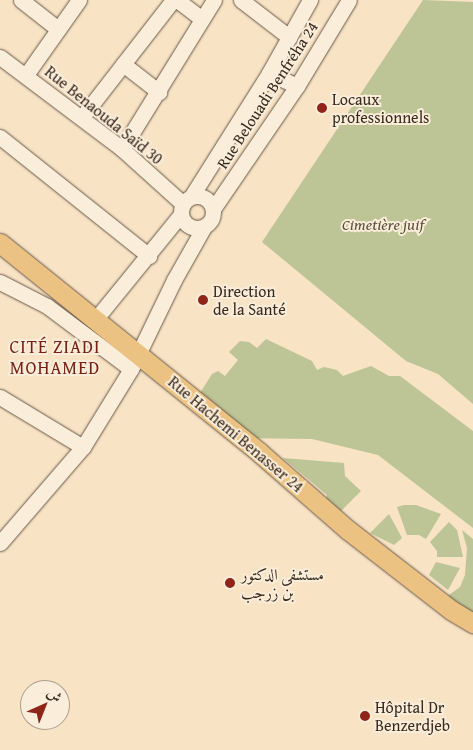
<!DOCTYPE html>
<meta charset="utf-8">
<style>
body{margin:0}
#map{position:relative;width:473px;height:750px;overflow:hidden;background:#f8e3c5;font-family:"Gentium Book Plus",Amiri,serif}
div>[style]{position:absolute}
.green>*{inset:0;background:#bdc495}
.roads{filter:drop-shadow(0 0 1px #695848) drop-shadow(0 0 1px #695848)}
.minor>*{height:15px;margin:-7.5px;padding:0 7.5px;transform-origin:7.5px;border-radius:7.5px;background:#faedd9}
.minor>.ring{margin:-7.5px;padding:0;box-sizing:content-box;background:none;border:15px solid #faedd9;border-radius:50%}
.major>*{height:19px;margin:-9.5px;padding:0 9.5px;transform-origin:9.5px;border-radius:9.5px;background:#ecc282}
.dots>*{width:14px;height:14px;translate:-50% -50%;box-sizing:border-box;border:2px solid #faedd9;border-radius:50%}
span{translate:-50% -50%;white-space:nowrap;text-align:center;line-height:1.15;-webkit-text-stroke:4px #faedd9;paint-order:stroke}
.street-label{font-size:16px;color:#392a1e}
.poi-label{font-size:16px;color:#392a1e}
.left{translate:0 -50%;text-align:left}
.park-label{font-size:16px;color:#5a503c;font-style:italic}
.neighbourhood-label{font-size:18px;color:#7a1f14;letter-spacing:1px}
.north{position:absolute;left:20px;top:680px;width:50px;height:50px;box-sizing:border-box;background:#faedd9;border:1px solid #ad9f8e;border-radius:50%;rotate:44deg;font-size:14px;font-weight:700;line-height:20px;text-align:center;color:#392a1e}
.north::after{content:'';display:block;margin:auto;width:18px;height:22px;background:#8f2418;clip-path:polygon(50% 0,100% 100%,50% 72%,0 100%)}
</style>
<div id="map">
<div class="green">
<div style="clip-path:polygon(423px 0,473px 2px,473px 404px,438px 374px,406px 361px,262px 242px)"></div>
<div style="clip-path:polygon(266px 339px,312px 361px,317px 370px,324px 367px,337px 370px,343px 376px,371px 366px,389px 376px,400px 376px,473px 431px,473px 528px,378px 455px,312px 439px,245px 438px,200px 393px,212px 374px,218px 371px,225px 376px,238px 360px,229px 352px,240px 341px,249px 342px,257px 348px)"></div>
<div style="clip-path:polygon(283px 458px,344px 463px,345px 476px,361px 491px,339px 513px,326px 502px,327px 495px)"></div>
<div style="clip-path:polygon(404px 505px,416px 505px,441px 514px,426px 539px,419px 535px,407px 535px,397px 507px)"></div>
<div style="clip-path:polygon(389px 514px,402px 538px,394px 545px,370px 533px)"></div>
<div style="clip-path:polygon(449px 522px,457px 530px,463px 557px,437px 557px,437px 551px,430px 542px)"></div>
<div style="clip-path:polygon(462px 530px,473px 539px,473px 613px,445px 598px,460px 587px,465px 575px,467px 548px)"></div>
<div style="clip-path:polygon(436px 562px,460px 568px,448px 590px,429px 575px)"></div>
</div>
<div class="roads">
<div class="minor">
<div style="left:21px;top:0;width:47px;rotate:38.1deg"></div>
<div style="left:177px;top:0;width:31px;rotate:37deg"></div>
<div style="left:241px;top:0;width:61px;rotate:37.6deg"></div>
<div style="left:0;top:57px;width:153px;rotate:37deg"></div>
<div style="left:122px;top:149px;width:82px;rotate:42deg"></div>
<div style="left:123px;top:64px;width:46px;rotate:37.9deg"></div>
<div style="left:269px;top:73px;width:31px;rotate:25deg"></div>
<div style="left:26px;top:75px;width:92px;rotate:-54.8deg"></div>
<div style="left:82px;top:117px;width:148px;rotate:-52.1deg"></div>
<div style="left:0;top:137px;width:191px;rotate:38.6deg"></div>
<div style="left:122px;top:149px;width:175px;rotate:-58.3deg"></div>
<div class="ring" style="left:181px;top:196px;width:17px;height:17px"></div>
<div style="left:191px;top:197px;width:146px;rotate:-57.8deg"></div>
<div style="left:269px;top:73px;width:84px;rotate:-60.7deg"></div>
<div style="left:213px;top:209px;width:149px;rotate:-55.7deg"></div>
<div style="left:297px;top:86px;width:100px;rotate:-58.8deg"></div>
<div style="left:0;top:282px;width:53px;rotate:27.1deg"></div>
<div style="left:47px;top:306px;width:105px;rotate:36.9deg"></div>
<div style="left:95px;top:320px;width:136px;rotate:-50.9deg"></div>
<div style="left:0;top:397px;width:97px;rotate:31.1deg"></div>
<div style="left:0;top:543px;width:127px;rotate:-49.2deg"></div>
<div style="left:83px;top:447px;width:92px;rotate:-58.4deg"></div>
<div style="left:131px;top:369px;width:99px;rotate:-64.2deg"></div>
<div style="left:174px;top:280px;width:61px;rotate:-60.5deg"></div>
</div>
<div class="major">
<div style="left:0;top:243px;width:334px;rotate:38.9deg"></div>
<div style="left:260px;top:453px;width:117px;rotate:41.2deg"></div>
<div style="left:348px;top:530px;width:130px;rotate:37.8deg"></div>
<div style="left:451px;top:610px;width:26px;rotate:31deg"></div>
</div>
</div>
<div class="dots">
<div style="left:322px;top:108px;background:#8f2418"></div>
<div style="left:203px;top:300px;background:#8f2418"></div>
<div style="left:230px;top:583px;background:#8f2418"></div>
<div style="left:365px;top:716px;background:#8f2418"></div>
</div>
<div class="street-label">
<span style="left:267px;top:95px;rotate:-57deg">Rue Belouadi Benfréha 24</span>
<span style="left:104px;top:115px;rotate:39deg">Rue Benaouda Saïd 30</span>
<span style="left:236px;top:434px;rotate:40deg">Rue Hachemi Benasser 24</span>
</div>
<div class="poi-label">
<span class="left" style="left:332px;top:108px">Locaux<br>professionnels</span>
<span class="left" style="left:213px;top:300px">Direction<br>de la Santé</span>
<span class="left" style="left:241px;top:583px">مستشفى الدكتور<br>بن زرجب</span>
<span class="left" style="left:375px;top:716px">Hôpital Dr<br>Benzerdjeb</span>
</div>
<div class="park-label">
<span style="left:383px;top:224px">Cimetière juif</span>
</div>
<div class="neighbourhood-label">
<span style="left:55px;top:358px">CITÉ ZIADI<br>MOHAMED</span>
</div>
<div class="north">ش</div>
</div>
